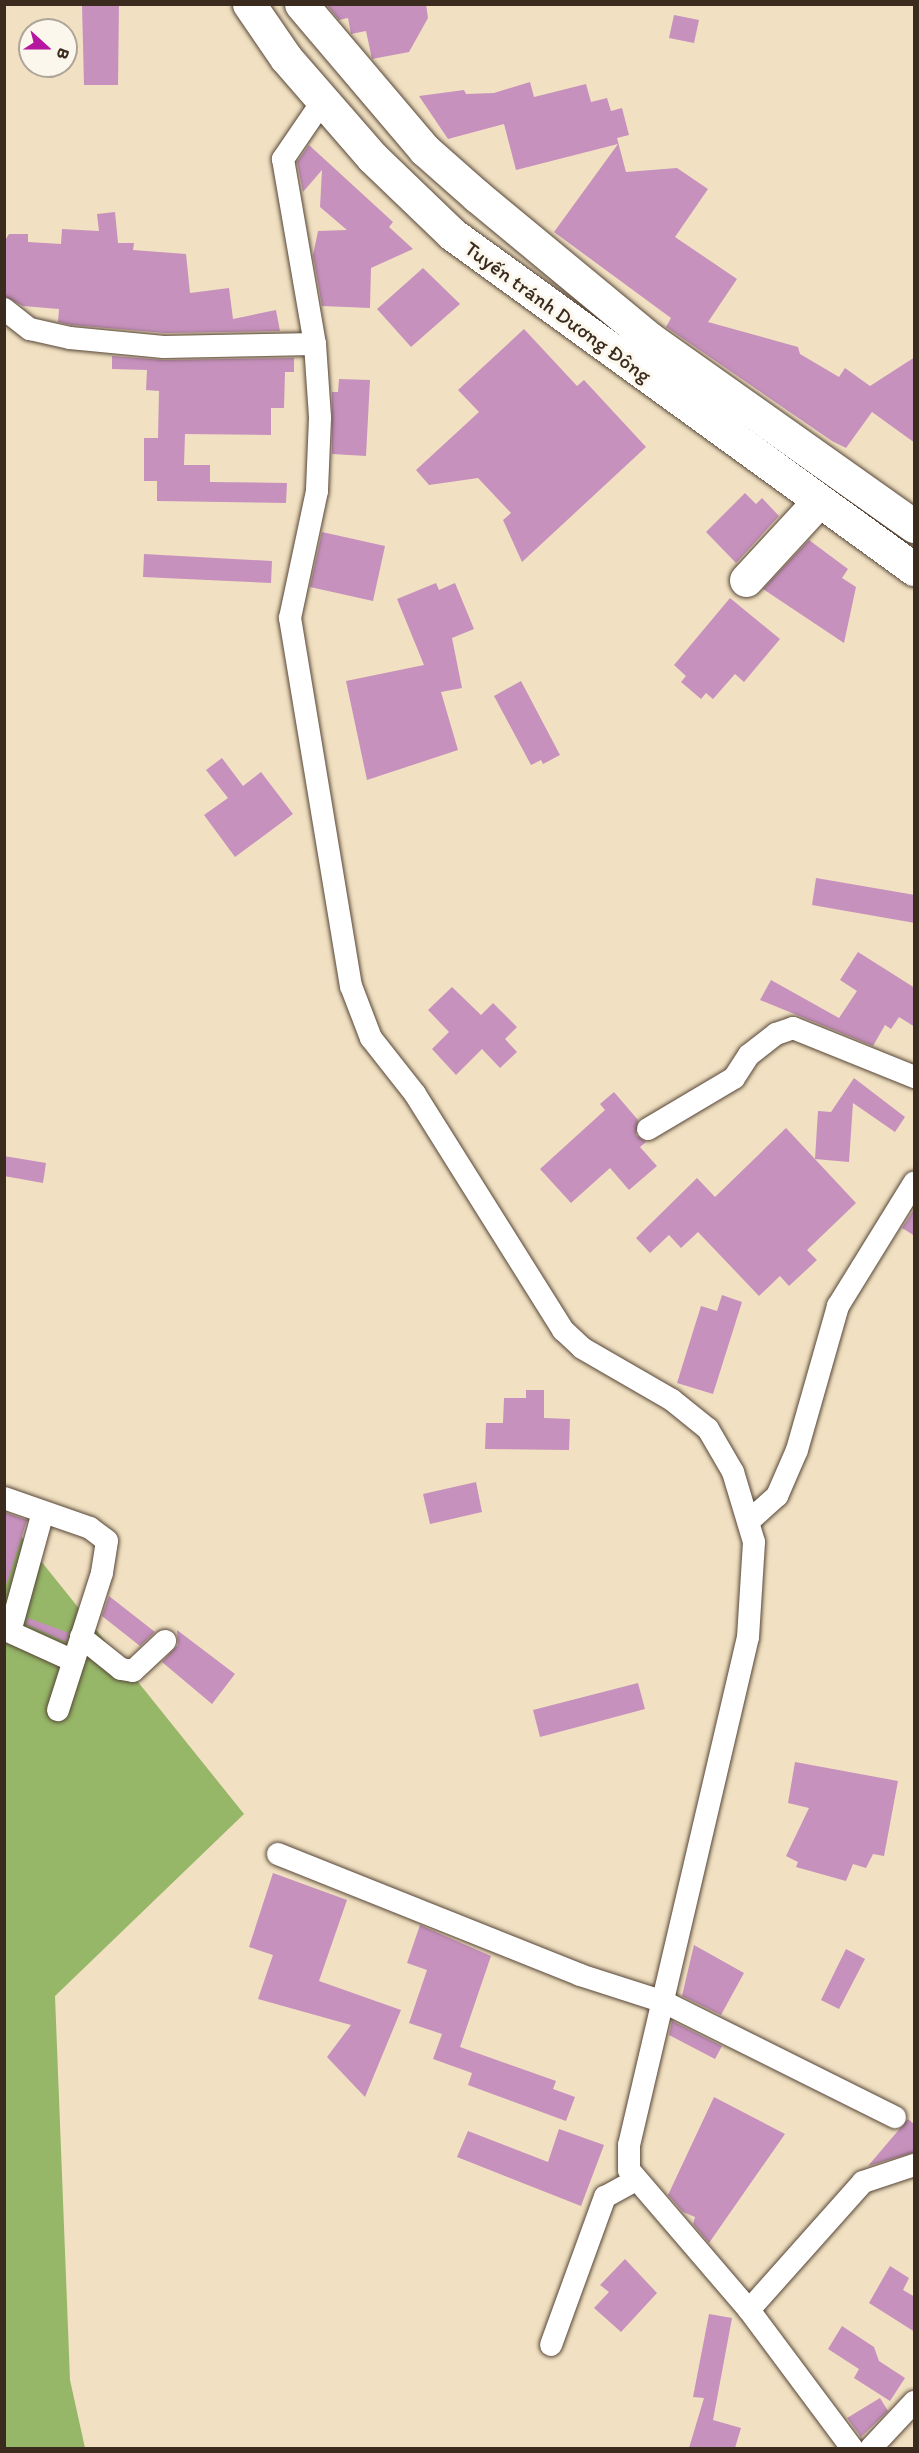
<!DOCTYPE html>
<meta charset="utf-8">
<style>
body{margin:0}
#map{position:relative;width:919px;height:2453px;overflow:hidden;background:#f1e1c2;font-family:Itim,sans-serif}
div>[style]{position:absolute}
.forest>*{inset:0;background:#96b668}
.building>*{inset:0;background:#c691bd}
.roads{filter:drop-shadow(0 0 2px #564537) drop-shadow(0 0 2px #564537)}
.street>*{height:22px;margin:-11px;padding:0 11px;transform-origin:11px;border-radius:11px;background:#fff}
.primary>*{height:33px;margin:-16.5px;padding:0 16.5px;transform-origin:16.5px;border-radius:16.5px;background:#fff}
span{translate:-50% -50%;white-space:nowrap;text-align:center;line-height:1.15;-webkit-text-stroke:6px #fbf7ec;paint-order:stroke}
.street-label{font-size:21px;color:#3b2a1e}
.frame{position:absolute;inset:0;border:6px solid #3b2a1e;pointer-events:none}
.north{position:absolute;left:18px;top:18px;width:60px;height:60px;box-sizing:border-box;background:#fbf7ec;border:2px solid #aea59a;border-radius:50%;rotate:111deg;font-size:16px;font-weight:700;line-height:24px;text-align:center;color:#3b2a1e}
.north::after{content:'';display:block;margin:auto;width:21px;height:27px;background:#b5179e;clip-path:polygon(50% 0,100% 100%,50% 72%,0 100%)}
</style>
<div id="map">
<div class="forest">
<div style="clip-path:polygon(4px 1515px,244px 1814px,55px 1996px,70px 2380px,85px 2448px,5px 2448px)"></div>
</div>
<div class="building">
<div style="clip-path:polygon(82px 4px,119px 4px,118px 85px,84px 85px)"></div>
<div style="clip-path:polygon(326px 4px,426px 4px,428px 18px,409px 52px,372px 59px,366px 31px,351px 34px,348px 18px,339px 20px)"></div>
<div style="clip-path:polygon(674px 15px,699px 20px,694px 43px,669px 38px)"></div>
<div style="clip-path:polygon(530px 82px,534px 97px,586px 84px,591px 102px,607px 98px,611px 111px,622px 108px,629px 135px,617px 138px,626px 172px,677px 168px,708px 189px,675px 237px,737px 279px,708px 322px,798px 347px,800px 354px,839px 377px,845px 368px,870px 386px,915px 357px,915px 443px,872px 412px,846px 448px,832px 441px,666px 327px,671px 318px,554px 232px,618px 144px,516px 170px,504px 124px,448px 139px,419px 96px,464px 90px,466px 94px,494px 93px)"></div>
<div style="clip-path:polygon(309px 145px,393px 222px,389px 227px,413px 249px,371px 268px,370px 308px,322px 306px,313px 255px,318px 231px,347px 230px,320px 207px,322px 170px,303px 192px,297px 162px)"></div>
<div style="clip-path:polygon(115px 212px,118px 243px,134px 243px,133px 250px,186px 254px,190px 293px,229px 288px,233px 319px,276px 310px,280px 331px,165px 333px,72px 325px,58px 322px,59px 309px,23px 306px,4px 296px,4px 242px,9px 234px,28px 234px,28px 242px,61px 244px,62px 229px,99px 231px,97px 214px)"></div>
<div style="clip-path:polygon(423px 268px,460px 304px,411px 347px,377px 309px)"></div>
<div style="clip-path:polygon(524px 329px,577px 386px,584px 380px,646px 447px,522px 562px,503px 520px,511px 513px,478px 478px,429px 485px,416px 470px,479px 412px,458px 390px)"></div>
<div style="clip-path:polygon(112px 356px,164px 360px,294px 358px,294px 372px,285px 372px,284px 408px,271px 408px,271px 435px,185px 434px,184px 465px,210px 465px,210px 482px,287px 483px,286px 503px,157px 501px,157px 481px,144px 481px,144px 438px,158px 438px,159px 391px,146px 390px,147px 370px,112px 369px)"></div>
<div style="clip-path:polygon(339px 379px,370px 380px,366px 456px,332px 454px,332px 392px,338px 392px)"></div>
<div style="clip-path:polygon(745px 493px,756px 504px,762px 498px,779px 516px,736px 563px,706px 532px)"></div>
<div style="clip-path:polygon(322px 532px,385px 546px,373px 601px,310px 587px)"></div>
<div style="clip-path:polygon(809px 540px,848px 569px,842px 578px,856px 587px,844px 643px,763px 589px)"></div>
<div style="clip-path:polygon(144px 554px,272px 561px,271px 583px,143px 577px)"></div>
<div style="clip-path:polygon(436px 583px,439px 590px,455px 583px,474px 629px,452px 638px,462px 688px,441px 692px,458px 750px,367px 780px,346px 681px,424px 665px,397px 599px)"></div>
<div style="clip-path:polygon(730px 598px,780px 639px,744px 682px,735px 674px,713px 699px,706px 693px,701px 699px,681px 682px,686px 676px,674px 665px)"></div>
<div style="clip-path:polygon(521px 681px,560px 755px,543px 764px,541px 760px,531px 765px,494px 696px)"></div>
<div style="clip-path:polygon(222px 758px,243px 786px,261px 772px,293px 814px,235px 857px,204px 815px,228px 798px,206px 770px)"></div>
<div style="clip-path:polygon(816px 878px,915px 895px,915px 923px,812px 905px)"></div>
<div style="clip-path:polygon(858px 952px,915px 988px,915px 1027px,899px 1017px,891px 1029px,885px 1025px,873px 1046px,760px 1000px,771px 980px,839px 1018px,857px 991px,840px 980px)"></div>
<div style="clip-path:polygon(452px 987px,481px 1015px,493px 1003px,517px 1027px,505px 1039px,517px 1052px,500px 1068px,482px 1049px,456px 1075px,432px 1049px,449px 1032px,428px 1010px)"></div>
<div style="clip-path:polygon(854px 1078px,905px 1117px,895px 1132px,853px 1103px,849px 1162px,815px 1159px,818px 1111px,831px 1112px)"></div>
<div style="clip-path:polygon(614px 1092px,638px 1120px,636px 1135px,646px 1142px,640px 1147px,657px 1166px,629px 1190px,610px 1168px,571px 1203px,540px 1169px,605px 1110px,600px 1104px)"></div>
<div style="clip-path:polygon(786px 1128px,856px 1203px,807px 1250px,817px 1260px,789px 1286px,780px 1276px,759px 1296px,698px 1232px,681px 1248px,669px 1235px,650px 1253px,636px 1238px,697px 1178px,715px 1197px)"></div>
<div style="clip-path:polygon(4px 1156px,46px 1163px,43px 1183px,4px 1176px)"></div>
<div style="clip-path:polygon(915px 1208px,915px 1236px,902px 1228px)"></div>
<div style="clip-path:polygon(722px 1295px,742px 1302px,713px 1394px,677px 1383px,701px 1306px,717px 1311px)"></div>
<div style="clip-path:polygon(526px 1390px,544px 1390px,544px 1418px,570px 1419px,569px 1450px,485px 1449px,486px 1423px,503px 1423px,504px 1398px,526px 1398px)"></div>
<div style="clip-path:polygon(476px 1482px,482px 1512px,430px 1524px,423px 1494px)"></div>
<div style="clip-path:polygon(4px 1512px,27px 1520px,7px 1583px,4px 1583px)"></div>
<div style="clip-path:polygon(109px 1596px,155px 1632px,140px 1646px,102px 1616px)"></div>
<div style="clip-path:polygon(28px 1618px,69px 1633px,66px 1642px,26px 1624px)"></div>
<div style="clip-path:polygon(177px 1630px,235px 1674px,212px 1704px,162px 1662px,178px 1645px)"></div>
<div style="clip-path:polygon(638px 1683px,645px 1709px,540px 1737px,533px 1710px)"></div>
<div style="clip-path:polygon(795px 1762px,898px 1781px,884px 1856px,873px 1854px,866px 1868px,853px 1864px,846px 1881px,796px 1867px,798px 1862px,786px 1856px,809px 1808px,788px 1803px)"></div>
<div style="clip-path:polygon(273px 1873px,347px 1900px,319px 1981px,401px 2010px,365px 2097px,327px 2057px,351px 2025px,258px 1999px,273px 1955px,249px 1947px)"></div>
<div style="clip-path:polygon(420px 1925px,491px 1956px,460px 2047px,556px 2081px,553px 2089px,575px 2097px,566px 2121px,468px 2085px,472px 2073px,433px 2059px,442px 2034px,409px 2023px,427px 1970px,407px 1963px)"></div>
<div style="clip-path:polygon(694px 1945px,744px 1973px,721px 2015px,682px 1996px)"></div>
<div style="clip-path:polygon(846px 1949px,865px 1959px,839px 2009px,821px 2000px)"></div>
<div style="clip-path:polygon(672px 2021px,722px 2046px,715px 2059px,669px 2035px)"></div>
<div style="clip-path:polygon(714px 2097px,785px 2134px,709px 2243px,693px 2224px,695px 2217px,683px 2212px,668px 2195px)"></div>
<div style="clip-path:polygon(908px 2119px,915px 2125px,915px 2152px,868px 2166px)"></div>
<div style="clip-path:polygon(559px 2129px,604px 2145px,581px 2206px,457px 2157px,468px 2131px,548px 2162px)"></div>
<div style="clip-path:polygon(625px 2259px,657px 2293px,621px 2332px,594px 2308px,609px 2292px,600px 2285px)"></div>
<div style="clip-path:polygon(890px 2266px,909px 2278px,903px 2290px,915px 2297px,915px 2332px,869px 2303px)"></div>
<div style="clip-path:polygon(709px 2314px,732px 2318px,713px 2420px,741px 2428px,735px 2448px,689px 2448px,704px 2398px,693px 2397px)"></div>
<div style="clip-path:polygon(842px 2326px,874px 2347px,879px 2361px,905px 2378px,890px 2401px,854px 2378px,859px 2369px,828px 2349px)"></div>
<div style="clip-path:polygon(880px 2398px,888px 2411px,861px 2437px,847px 2418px)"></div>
</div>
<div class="roads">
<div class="street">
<div style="left:324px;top:99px;width:73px;rotate:124.3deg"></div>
<div style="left:283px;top:159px;width:188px;rotate:80.2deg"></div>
<div style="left:315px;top:344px;width:74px;rotate:86.1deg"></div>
<div style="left:320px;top:418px;width:73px;rotate:92.4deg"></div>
<div style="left:317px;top:491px;width:130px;rotate:102deg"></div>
<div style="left:290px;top:618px;width:373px;rotate:80.6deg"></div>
<div style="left:351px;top:986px;width:56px;rotate:69deg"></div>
<div style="left:371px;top:1038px;width:71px;rotate:51.8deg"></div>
<div style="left:415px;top:1094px;width:279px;rotate:57.9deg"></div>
<div style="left:563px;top:1330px;width:26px;rotate:43deg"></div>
<div style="left:582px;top:1348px;width:104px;rotate:30deg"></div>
<div style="left:672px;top:1400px;width:46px;rotate:38.9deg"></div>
<div style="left:708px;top:1429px;width:50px;rotate:59.8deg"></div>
<div style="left:733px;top:1472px;width:73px;rotate:73.3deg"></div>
<div style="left:754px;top:1542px;width:95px;rotate:93.6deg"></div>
<div style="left:748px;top:1637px;width:522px;rotate:103.18deg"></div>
<div style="left:629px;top:2145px;width:25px;rotate:90deg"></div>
<div style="left:629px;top:2170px;width:184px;rotate:49.4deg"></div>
<div style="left:749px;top:2310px;width:172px;rotate:53.3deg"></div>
<div style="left:4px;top:309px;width:33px;rotate:38deg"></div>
<div style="left:30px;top:329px;width:41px;rotate:12.7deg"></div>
<div style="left:70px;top:338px;width:94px;rotate:5.5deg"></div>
<div style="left:164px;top:347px;width:151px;rotate:-1.1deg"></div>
<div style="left:648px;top:1129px;width:100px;rotate:-30.7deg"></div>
<div style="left:734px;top:1078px;width:27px;rotate:-57deg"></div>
<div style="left:749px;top:1055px;width:34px;rotate:-38deg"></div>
<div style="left:776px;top:1034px;width:18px;rotate:-19deg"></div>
<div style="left:793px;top:1028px;width:131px;rotate:22deg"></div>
<div style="left:4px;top:1498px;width:91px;rotate:19.2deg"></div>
<div style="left:90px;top:1528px;width:21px;rotate:37deg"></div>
<div style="left:107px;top:1541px;width:32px;rotate:99deg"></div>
<div style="left:102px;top:1573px;width:144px;rotate:107.8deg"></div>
<div style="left:43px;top:1512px;width:124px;rotate:105.4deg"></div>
<div style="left:10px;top:1632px;width:70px;rotate:24.4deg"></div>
<div style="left:749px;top:1521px;width:38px;rotate:-42deg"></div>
<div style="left:777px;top:1496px;width:50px;rotate:-66.5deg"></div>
<div style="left:797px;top:1450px;width:150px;rotate:-74.1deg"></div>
<div style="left:838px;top:1306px;width:145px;rotate:-58.3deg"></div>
<div style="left:81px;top:1637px;width:51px;rotate:38.7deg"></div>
<div style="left:121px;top:1669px;width:12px;rotate:9deg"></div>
<div style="left:133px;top:1671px;width:44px;rotate:-43.2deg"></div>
<div style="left:278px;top:1854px;width:325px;rotate:21.8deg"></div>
<div style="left:580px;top:1975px;width:88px;rotate:17.8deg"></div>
<div style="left:664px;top:2002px;width:258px;rotate:26.5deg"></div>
<div style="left:749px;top:2310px;width:171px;rotate:-48.3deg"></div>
<div style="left:863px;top:2182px;width:54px;rotate:-18.4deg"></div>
<div style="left:551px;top:2345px;width:158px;rotate:-70deg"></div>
<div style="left:605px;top:2197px;width:35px;rotate:-29deg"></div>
<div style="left:871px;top:2448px;width:63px;rotate:-46.9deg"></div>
</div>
<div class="primary">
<div style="left:249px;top:4px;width:65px;rotate:55.6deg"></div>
<div style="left:286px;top:58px;width:131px;rotate:49deg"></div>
<div style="left:372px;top:157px;width:111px;rotate:43.9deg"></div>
<div style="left:452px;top:234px;width:571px;rotate:35.95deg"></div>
<div style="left:301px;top:4px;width:192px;rotate:49.7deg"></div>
<div style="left:425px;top:150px;width:69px;rotate:41.5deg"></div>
<div style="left:477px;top:196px;width:224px;rotate:39.6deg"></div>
<div style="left:650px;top:339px;width:324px;rotate:35.3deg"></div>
<div style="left:746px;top:580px;width:108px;rotate:-47.3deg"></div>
</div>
</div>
<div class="street-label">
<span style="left:558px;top:312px;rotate:36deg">Tuyến tránh Dương Đông</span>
</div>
<div class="frame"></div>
<div class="north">B</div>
</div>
